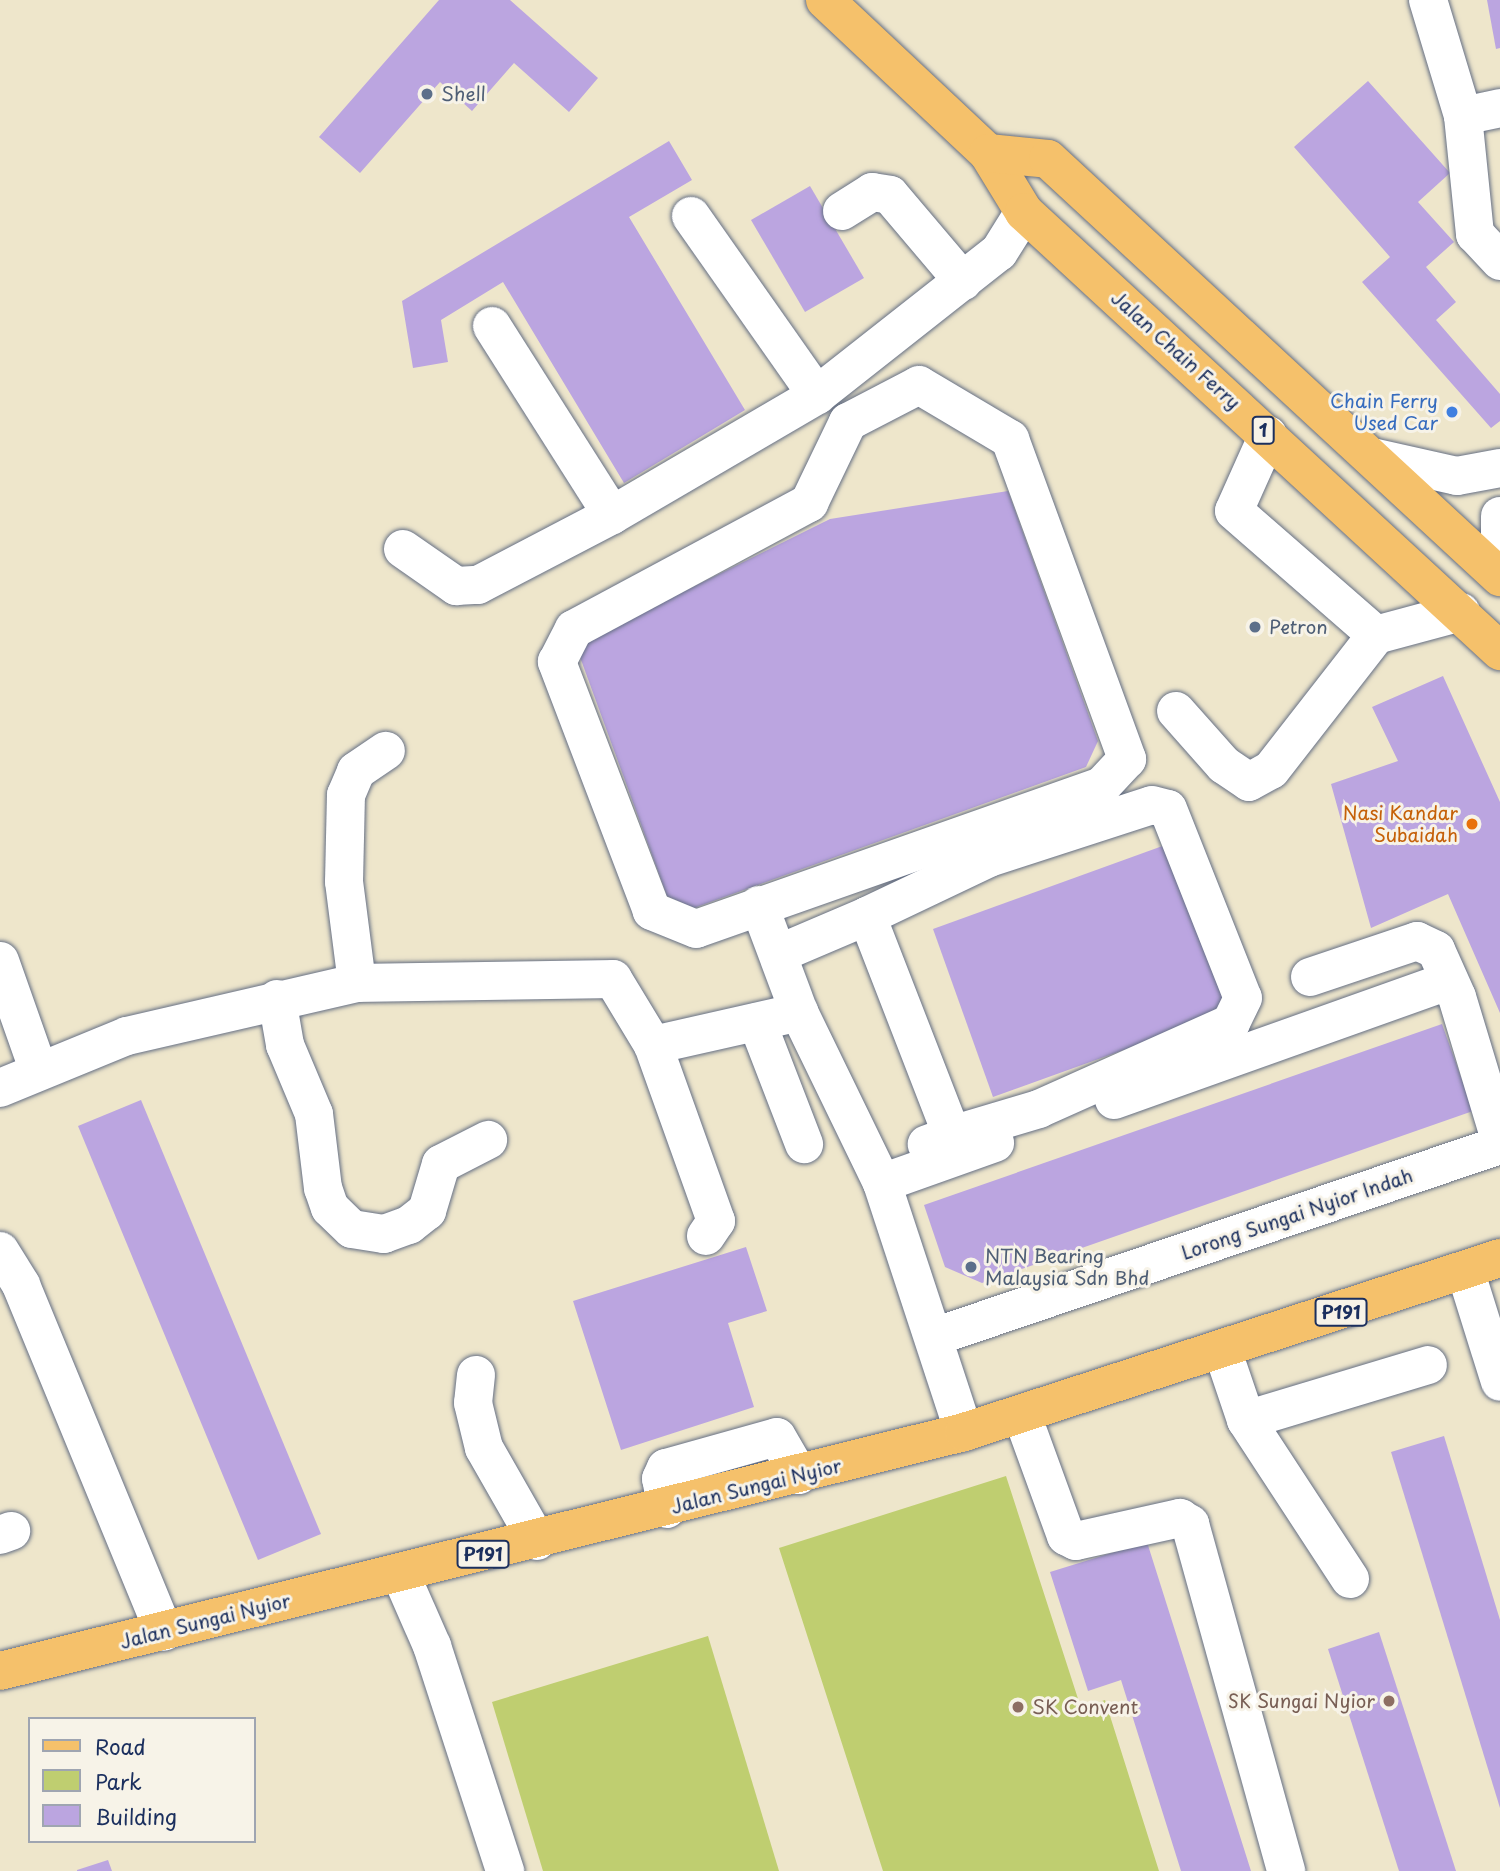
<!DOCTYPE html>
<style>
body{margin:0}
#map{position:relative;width:1500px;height:1871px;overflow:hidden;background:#eee6cb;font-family:"Playpen Sans",sans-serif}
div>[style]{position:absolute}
.green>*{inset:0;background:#bfce70}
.building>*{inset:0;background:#bba5e0}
.roads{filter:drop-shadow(0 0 2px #656f84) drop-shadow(0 0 2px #656f84)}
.minor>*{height:38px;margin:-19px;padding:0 19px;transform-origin:19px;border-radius:19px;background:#fff}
.major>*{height:38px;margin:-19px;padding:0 19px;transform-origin:19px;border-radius:19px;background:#f5c16b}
.highway>*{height:38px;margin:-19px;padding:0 19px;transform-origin:19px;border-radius:19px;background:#f5c16b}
.dots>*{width:19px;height:19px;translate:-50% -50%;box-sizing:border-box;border:4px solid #f7f3e8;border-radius:50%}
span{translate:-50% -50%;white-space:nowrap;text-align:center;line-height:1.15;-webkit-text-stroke:6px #f7f3e8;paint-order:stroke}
.shield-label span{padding:2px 5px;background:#f7f3e8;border:2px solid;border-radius:5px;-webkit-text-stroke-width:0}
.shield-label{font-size:18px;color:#1b2f5e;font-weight:700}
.service-label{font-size:19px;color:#4e5e75}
.left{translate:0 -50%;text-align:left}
.street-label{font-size:19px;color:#1b2f5e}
.shop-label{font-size:19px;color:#366cbe}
.right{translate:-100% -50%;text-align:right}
.food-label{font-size:19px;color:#c56008}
.education-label{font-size:19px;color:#785e54}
.legend{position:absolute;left:28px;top:1717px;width:228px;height:126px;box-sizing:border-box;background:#f7f3e8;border:2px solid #9fa5b1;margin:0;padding:9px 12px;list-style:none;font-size:21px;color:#1b2f5e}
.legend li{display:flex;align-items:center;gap:14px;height:35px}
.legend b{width:35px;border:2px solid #9fa5b1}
</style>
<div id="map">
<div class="green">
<div style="clip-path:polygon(1006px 1476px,1081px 1708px,1105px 1700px,1159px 1871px,883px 1871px,779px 1548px)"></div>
<div style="clip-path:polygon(708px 1636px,779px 1871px,543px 1871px,492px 1702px)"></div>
</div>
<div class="building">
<div style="clip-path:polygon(439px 0,510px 0,598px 78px,569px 112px,514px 63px,472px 111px,440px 82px,360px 173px,319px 137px)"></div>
<div style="clip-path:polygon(1487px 0,1500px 0,1500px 48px,1496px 49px)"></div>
<div style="clip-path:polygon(1368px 81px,1450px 173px,1418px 202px,1454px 242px,1426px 267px,1456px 302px,1436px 320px,1500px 394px,1500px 421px,1491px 428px,1362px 282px,1390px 257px,1294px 147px)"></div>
<div style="clip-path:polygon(669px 141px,692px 180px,629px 217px,745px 410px,624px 483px,503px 282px,441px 320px,448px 362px,413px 368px,402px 301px)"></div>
<div style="clip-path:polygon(810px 186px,864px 278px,805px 312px,751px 220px)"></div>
<div style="clip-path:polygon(1008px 491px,1098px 741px,1086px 767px,694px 908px,667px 896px,580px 657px,586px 640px,830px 519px)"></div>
<div style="clip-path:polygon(1443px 676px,1500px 802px,1500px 1013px,1448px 894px,1371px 928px,1331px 784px,1398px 761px,1372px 707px)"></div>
<div style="clip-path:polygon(1168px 844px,1229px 1012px,993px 1097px,933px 929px)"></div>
<div style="clip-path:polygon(1442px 1024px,1473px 1111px,982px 1283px,945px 1267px,924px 1205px)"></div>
<div style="clip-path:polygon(141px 1100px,321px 1534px,258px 1560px,78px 1126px)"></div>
<div style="clip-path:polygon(746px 1247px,767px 1311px,728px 1323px,754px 1407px,621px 1450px,573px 1301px)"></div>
<div style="clip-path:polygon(1444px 1436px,1500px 1620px,1500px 1808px,1391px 1452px)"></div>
<div style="clip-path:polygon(1147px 1542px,1251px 1871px,1181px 1871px,1121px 1680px,1088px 1691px,1050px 1572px)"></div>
<div style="clip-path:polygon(1379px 1632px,1456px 1871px,1399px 1871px,1328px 1649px)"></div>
<div style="clip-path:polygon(108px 1860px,112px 1871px,77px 1871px,77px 1870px)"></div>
</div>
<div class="roads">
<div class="minor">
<div style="left:1428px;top:0;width:121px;rotate:73.2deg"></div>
<div style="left:1463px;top:116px;width:119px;rotate:84.2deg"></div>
<div style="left:1475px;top:234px;width:37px;rotate:47deg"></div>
<div style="left:1463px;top:116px;width:38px;rotate:-12deg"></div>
<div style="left:842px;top:211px;width:36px;rotate:-32deg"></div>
<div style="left:872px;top:192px;width:18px;rotate:9deg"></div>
<div style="left:890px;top:195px;width:113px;rotate:49.7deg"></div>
<div style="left:691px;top:216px;width:219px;rotate:54.9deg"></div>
<div style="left:492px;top:326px;width:224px;rotate:57.6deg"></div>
<div style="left:919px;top:385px;width:106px;rotate:30.7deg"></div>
<div style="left:1010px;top:439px;width:341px;rotate:69.9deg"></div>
<div style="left:1127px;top:759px;width:37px;rotate:133deg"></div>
<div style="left:1102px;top:786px;width:430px;rotate:160.6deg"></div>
<div style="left:696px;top:929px;width:48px;rotate:-157.8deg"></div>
<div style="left:652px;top:911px;width:267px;rotate:-110.9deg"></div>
<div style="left:557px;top:662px;width:37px;rotate:-63deg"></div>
<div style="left:574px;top:629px;width:267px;rotate:-28.2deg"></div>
<div style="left:809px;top:503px;width:90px;rotate:-64.3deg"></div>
<div style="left:848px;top:422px;width:80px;rotate:-27.5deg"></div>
<div style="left:1268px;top:435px;width:83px;rotate:114.1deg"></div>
<div style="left:1234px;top:511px;width:189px;rotate:41.1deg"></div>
<div style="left:1376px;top:635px;width:88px;rotate:-15.1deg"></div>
<div style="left:1372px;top:457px;width:87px;rotate:12.6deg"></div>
<div style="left:1457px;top:476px;width:44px;rotate:-10.5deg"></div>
<div style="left:1500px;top:516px;width:34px;rotate:90deg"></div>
<div style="left:403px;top:549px;width:65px;rotate:34.9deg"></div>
<div style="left:456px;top:586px;width:22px;rotate:-3deg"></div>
<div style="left:478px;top:585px;width:151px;rotate:-27.6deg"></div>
<div style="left:612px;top:515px;width:238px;rotate:-30.3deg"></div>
<div style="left:817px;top:395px;width:231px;rotate:-38.2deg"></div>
<div style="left:999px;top:252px;width:47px;rotate:-58deg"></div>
<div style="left:1176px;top:711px;width:72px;rotate:48.4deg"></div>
<div style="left:1224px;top:765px;width:30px;rotate:34deg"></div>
<div style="left:1249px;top:782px;width:25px;rotate:-29deg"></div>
<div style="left:1271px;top:770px;width:171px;rotate:-52.1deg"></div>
<div style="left:759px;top:905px;width:114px;rotate:69.5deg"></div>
<div style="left:799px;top:1012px;width:190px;rotate:64.1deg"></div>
<div style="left:882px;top:1183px;width:262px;rotate:71.8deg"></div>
<div style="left:867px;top:916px;width:135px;rotate:-25.4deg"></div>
<div style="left:989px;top:858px;width:171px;rotate:-18deg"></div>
<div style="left:1152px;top:805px;width:16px;rotate:14deg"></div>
<div style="left:1168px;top:809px;width:203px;rotate:68.4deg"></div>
<div style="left:1243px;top:998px;width:28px;rotate:116deg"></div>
<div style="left:1231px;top:1023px;width:210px;rotate:155.9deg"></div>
<div style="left:1039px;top:1109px;width:91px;rotate:163.4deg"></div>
<div style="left:778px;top:954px;width:97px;rotate:-23.1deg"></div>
<div style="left:867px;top:916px;width:235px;rotate:68.8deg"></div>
<div style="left:952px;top:1135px;width:27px;rotate:160deg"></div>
<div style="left:0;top:961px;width:114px;rotate:70.6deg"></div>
<div style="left:1310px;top:977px;width:113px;rotate:-18.6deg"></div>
<div style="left:1417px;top:941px;width:21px;rotate:25deg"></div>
<div style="left:1436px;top:950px;width:51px;rotate:65.9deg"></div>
<div style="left:1457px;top:997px;width:148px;rotate:73.2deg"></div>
<div style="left:357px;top:983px;width:102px;rotate:-97.3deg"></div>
<div style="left:344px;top:882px;width:87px;rotate:-88.7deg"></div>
<div style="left:346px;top:795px;width:26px;rotate:-67deg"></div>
<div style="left:356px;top:771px;width:36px;rotate:-34deg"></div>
<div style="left:277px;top:999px;width:47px;rotate:80.1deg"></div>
<div style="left:285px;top:1045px;width:75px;rotate:67.2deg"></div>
<div style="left:314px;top:1114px;width:75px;rotate:83.1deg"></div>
<div style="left:323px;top:1188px;width:21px;rotate:71deg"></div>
<div style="left:330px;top:1208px;width:30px;rotate:44deg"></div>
<div style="left:352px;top:1229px;width:32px;rotate:9deg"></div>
<div style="left:384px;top:1234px;width:27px;rotate:-20deg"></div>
<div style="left:409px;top:1225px;width:23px;rotate:-38deg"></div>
<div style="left:427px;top:1211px;width:49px;rotate:-73.4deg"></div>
<div style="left:441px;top:1164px;width:53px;rotate:-27.1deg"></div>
<div style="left:757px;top:1022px;width:131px;rotate:68.9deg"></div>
<div style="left:653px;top:1045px;width:150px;rotate:-12.7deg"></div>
<div style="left:0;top:1088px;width:137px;rotate:-22.3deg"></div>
<div style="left:127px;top:1036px;width:236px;rotate:-13deg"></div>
<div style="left:357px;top:983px;width:256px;rotate:-0.9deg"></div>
<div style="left:613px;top:979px;width:77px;rotate:58.8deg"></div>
<div style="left:653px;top:1045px;width:187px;rotate:70.3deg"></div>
<div style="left:716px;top:1221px;width:18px;rotate:124deg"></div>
<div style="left:1114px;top:1100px;width:355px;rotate:-19.6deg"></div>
<div style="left:882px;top:1183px;width:120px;rotate:-19.5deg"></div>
<div style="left:0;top:1251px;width:40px;rotate:58deg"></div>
<div style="left:21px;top:1285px;width:375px;rotate:67.6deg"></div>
<div style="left:1465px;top:1270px;width:117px;rotate:72.6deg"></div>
<div style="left:934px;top:1337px;width:598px;rotate:-18.74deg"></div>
<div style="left:1223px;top:1352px;width:72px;rotate:71.3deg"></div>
<div style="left:1246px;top:1420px;width:190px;rotate:56.8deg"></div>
<div style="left:476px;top:1375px;width:28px;rotate:96deg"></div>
<div style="left:473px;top:1403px;width:46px;rotate:76.3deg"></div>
<div style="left:484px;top:1448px;width:107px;rotate:60.3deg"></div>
<div style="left:1022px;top:1415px;width:129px;rotate:70deg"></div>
<div style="left:1066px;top:1536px;width:11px;rotate:27deg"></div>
<div style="left:1076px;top:1541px;width:107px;rotate:-12.5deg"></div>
<div style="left:1180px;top:1518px;width:12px;rotate:31deg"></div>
<div style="left:1190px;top:1524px;width:360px;rotate:74.5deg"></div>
<div style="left:1246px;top:1420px;width:190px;rotate:-16.8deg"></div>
<div style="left:667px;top:1509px;width:31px;rotate:-101deg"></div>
<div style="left:661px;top:1479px;width:12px;rotate:-66deg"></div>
<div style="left:666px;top:1468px;width:115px;rotate:-15.6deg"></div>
<div style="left:777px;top:1437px;width:44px;rotate:59.9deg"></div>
<div style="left:0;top:1535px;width:12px;rotate:-20deg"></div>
<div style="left:400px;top:1573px;width:80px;rotate:66.3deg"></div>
<div style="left:432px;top:1646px;width:237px;rotate:72deg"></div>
</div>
<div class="major">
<div style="left:0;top:1671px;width:993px;rotate:-13.92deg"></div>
<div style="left:964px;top:1432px;width:564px;rotate:-17.98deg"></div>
</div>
<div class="highway">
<div style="left:825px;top:0;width:224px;rotate:43.2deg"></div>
<div style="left:988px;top:153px;width:69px;rotate:58.6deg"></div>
<div style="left:1024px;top:212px;width:648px;rotate:42.68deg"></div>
<div style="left:988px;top:153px;width:60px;rotate:5.7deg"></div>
<div style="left:1048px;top:159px;width:616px;rotate:42.76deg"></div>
</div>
</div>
<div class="dots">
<div style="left:427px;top:94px;background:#5c6f8a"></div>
<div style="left:1452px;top:412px;background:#3f7fe0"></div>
<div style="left:1255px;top:627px;background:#5c6f8a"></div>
<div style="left:1472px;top:824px;background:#e8710a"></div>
<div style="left:971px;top:1267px;background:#5c6f8a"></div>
<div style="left:1389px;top:1701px;background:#8d6e63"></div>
<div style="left:1018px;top:1707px;background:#8d6e63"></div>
</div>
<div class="shield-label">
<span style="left:1263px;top:430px">1</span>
<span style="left:1341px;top:1312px">P191</span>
<span style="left:483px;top:1554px">P191</span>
</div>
<div class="service-label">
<span class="left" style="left:441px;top:94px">Shell</span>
<span class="left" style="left:1269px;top:627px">Petron</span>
<span class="left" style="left:985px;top:1267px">NTN Bearing<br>Malaysia Sdn Bhd</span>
</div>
<div class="street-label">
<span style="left:1176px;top:350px;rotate:42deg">Jalan Chain Ferry</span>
<span style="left:1297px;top:1214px;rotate:-19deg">Lorong Sungai Nyior Indah</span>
<span style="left:756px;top:1486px;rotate:-14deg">Jalan Sungai Nyior</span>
<span style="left:205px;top:1621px;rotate:-14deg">Jalan Sungai Nyior</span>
</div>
<div class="shop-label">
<span class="right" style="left:1438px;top:412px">Chain Ferry<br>Used Car</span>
</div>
<div class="food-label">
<span class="right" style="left:1458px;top:824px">Nasi Kandar<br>Subaidah</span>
</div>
<div class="education-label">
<span class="right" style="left:1375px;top:1701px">SK Sungai Nyior</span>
<span class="left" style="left:1032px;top:1707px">SK Convent</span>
</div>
<ul class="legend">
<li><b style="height:9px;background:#f5c16b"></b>Road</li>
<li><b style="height:19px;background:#bfce70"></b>Park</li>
<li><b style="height:19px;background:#bba5e0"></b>Building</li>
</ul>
</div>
